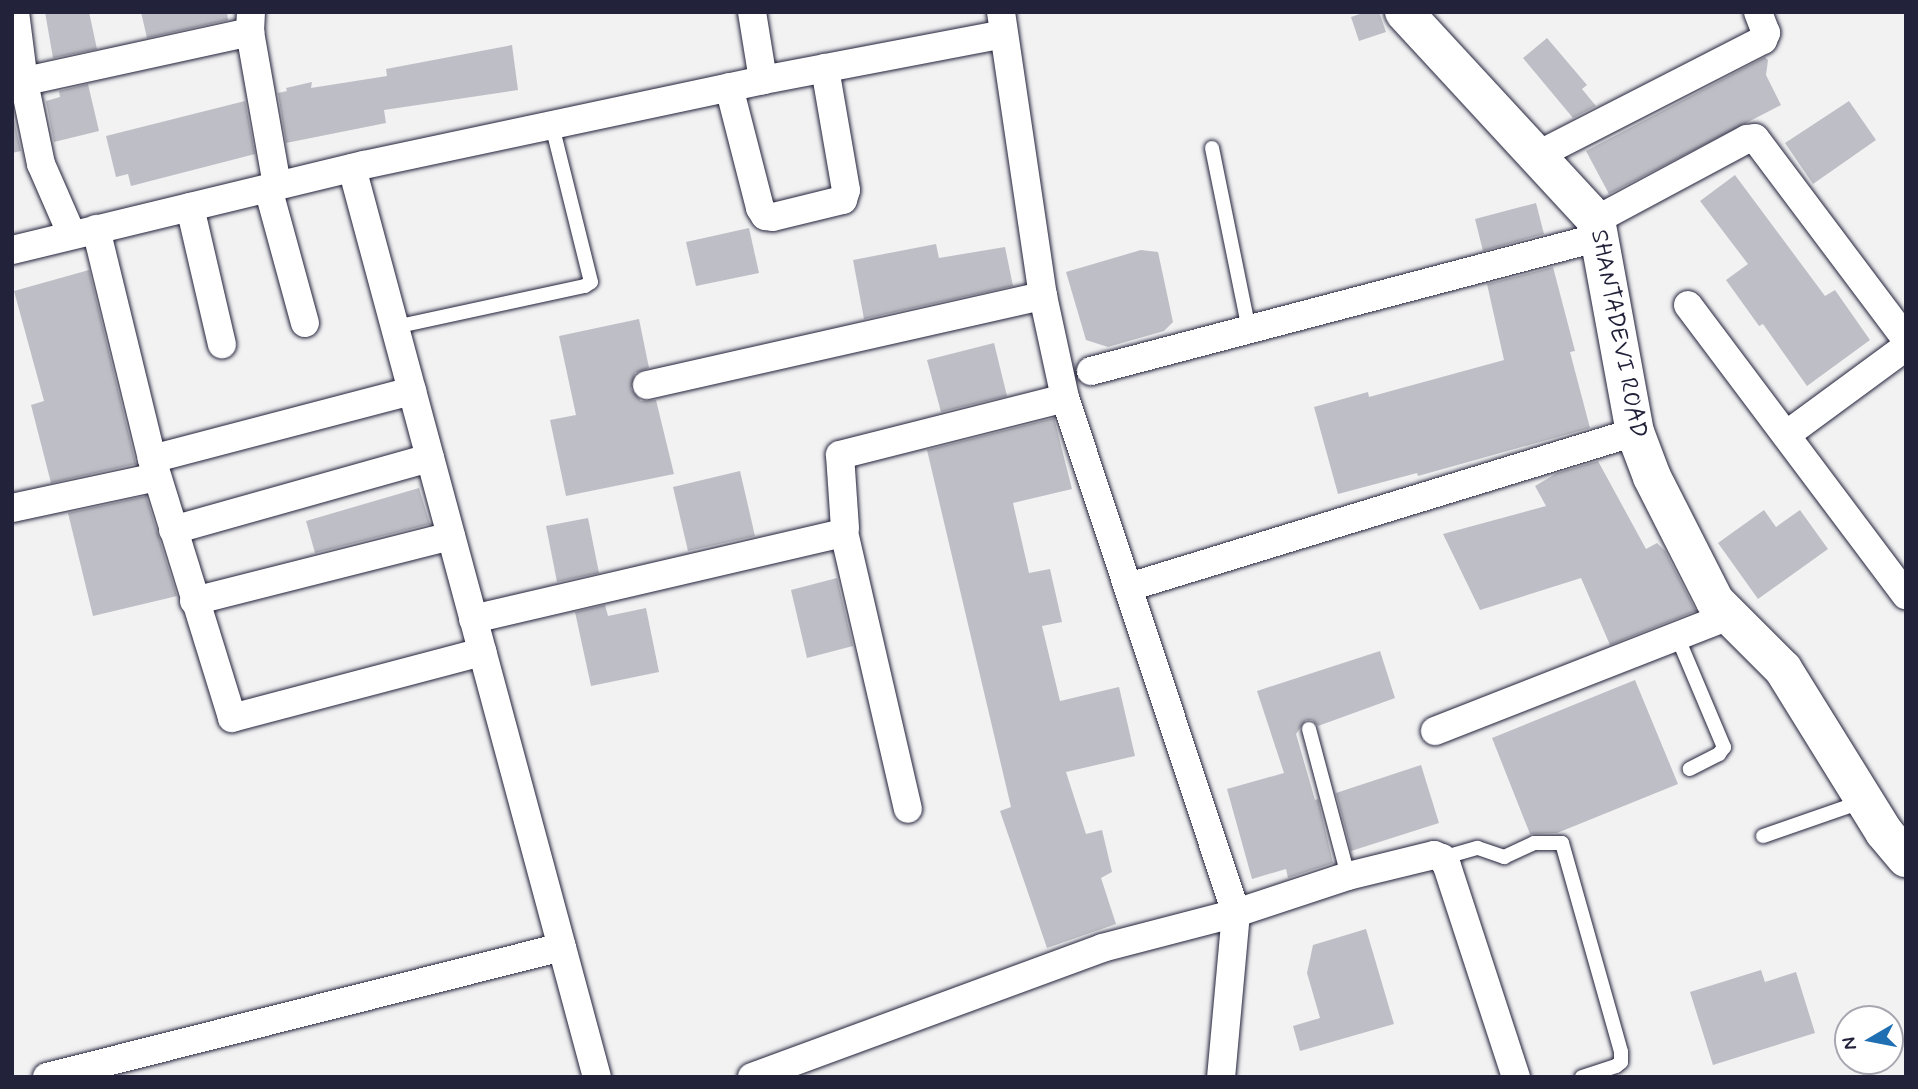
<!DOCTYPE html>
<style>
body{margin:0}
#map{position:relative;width:1918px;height:1089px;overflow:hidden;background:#f2f2f3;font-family:Mynerve,sans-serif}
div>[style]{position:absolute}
.building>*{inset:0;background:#bebec6}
.roads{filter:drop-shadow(0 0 2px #22223b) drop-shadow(0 0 2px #22223b)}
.lane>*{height:14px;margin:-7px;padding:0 7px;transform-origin:7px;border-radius:7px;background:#fff}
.street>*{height:28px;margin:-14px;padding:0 14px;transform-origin:14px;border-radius:14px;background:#fff}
.secondary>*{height:38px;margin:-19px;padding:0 19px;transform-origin:19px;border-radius:19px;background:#fff}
span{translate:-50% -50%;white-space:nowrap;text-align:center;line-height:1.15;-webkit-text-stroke:7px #fff;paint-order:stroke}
.street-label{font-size:24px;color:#22223b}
.frame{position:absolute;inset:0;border:14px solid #22223b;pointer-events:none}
.north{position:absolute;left:1834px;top:1005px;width:70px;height:70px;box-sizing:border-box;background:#fff;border:2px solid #a7a7b1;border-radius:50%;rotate:260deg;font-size:19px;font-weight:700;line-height:28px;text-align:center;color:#22223b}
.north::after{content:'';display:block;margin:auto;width:24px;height:32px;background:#1f6fb2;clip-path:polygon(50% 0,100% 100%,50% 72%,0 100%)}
</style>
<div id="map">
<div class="building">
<div style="clip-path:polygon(45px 12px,89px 12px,97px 49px,53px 58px)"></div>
<div style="clip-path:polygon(141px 12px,227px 12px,228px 20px,147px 38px)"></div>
<div style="clip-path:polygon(1366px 12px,1379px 12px,1386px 32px,1359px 41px,1351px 17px)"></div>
<div style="clip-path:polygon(1547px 38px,1587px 85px,1582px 89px,1596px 106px,1573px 118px,1523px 58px)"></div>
<div style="clip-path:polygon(512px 45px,518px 90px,384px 110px,386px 123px,286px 143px,278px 93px,287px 91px,286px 88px,312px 82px,311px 88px,387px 76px,386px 69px)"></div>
<div style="clip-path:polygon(1765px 57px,1768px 60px,1766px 75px,1781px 105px,1609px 194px,1586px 151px)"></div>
<div style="clip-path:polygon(88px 84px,99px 131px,54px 142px,46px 101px,60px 97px,59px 91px)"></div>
<div style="clip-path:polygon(245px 101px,255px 154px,131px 186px,128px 174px,116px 177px,106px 136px)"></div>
<div style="clip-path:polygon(1849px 101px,1876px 140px,1813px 184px,1785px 143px)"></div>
<div style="clip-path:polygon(12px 111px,21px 151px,12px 153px)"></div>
<div style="clip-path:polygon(1735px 175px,1825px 296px,1835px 290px,1870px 340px,1807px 386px,1763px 324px,1759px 326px,1726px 280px,1748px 264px,1700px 201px)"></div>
<div style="clip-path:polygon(1536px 203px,1544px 234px,1483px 251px,1475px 219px)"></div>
<div style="clip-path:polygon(749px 228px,759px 273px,696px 286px,686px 242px)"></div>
<div style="clip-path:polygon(936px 244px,939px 258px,1005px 247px,1013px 286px,864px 319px,853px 260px)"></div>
<div style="clip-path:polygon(1141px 250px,1158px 252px,1173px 322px,1164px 331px,1108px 347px,1086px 340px,1066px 272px)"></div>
<div style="clip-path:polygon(1553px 267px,1575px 351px,1570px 352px,1590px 428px,1418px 476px,1417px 473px,1338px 494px,1314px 407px,1368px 392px,1369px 397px,1504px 360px,1487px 284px)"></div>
<div style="clip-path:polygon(89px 270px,136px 464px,51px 483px,31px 405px,44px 401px,14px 291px)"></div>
<div style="clip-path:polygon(639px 319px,649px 368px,635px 373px,631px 389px,641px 401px,656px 400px,674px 474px,566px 496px,550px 420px,576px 415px,559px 336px)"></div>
<div style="clip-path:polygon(994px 343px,1007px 396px,941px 412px,927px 360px)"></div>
<div style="clip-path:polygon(1054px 418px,1072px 489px,1013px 503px,1029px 573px,1050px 569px,1062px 622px,1042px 626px,1060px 701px,1119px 687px,1135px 756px,1066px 772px,1086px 834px,1102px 830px,1112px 872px,1101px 878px,1116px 924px,1047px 948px,1000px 811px,1011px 807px,927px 450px)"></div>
<div style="clip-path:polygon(1598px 461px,1646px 549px,1657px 543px,1665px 551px,1696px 611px,1610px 645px,1581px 578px,1480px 610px,1443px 534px,1546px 506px,1535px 486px,1557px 473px)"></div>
<div style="clip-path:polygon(740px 471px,755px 536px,688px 551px,673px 487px)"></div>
<div style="clip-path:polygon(419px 488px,430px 524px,315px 553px,306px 521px)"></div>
<div style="clip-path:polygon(146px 496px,177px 596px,93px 616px,68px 513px)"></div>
<div style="clip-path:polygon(1764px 510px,1776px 527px,1800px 510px,1828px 549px,1758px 599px,1718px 543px)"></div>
<div style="clip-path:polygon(588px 518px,599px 573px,557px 582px,546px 526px)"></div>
<div style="clip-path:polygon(837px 578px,853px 646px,807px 658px,791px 590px)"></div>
<div style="clip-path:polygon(605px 605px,608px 616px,646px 608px,659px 672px,591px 686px,575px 612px)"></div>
<div style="clip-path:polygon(1380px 651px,1395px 698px,1318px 726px,1312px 720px,1306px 720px,1296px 734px,1315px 800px,1318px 799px,1333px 863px,1288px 878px,1286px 869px,1252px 879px,1227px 789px,1284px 773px,1257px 691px)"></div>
<div style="clip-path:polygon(1635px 680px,1678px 784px,1557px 833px,1530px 834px,1492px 738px)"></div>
<div style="clip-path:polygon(1421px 765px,1439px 823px,1351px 851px,1336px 793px)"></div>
<div style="clip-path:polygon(1366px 929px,1394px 1024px,1300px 1051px,1293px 1026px,1320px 1018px,1307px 973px,1313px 945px)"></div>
<div style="clip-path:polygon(1761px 970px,1765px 982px,1796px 972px,1815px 1033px,1713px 1065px,1690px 992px)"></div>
</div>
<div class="roads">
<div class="lane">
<div style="left:1212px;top:148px;width:186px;rotate:78.5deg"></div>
<div style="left:395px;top:327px;width:194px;rotate:-12.2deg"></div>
<div style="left:585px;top:286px;width:7px;rotate:-34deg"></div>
<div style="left:591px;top:282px;width:162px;rotate:-104deg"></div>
<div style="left:1677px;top:636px;width:121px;rotate:67.1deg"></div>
<div style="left:1724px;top:747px;width:9px;rotate:126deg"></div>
<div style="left:1719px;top:754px;width:33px;rotate:153deg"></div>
<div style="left:1309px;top:729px;width:152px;rotate:75.1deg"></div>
<div style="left:1763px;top:836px;width:107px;rotate:-19.1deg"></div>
<div style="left:1442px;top:858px;width:37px;rotate:-16deg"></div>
<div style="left:1478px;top:848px;width:28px;rotate:19deg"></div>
<div style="left:1504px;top:857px;width:33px;rotate:-25deg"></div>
<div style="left:1534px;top:843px;width:28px"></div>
<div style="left:1562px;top:843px;width:217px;rotate:74.2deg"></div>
<div style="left:1621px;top:1052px;width:10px;rotate:90deg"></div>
<div style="left:1621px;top:1062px;width:6px;rotate:141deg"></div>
<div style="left:1616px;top:1066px;width:36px;rotate:162deg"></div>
</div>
<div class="street">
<div style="left:15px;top:12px;width:71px;rotate:82.7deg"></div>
<div style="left:24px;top:82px;width:84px;rotate:78.3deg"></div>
<div style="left:41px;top:164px;width:77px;rotate:66.4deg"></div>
<div style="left:251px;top:12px;width:20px;rotate:93deg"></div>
<div style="left:250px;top:32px;width:155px;rotate:80deg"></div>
<div style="left:752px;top:12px;width:69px;rotate:80.8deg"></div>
<div style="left:1001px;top:12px;width:287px;rotate:81.6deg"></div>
<div style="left:1043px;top:296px;width:104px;rotate:77.8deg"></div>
<div style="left:1065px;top:398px;width:543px;rotate:71.63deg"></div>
<div style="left:1236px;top:913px;width:165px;rotate:95.2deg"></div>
<div style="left:12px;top:84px;width:244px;rotate:-12.3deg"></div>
<div style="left:729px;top:87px;width:125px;rotate:75.6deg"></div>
<div style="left:760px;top:208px;width:9px;rotate:58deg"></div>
<div style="left:765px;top:216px;width:8px;rotate:7deg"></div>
<div style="left:773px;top:217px;width:72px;rotate:-13.7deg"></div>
<div style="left:843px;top:200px;width:10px;rotate:-73deg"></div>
<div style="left:846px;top:190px;width:124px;rotate:-99.8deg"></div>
<div style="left:1538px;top:155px;width:253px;rotate:-27.1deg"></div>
<div style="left:1763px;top:40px;width:8px;rotate:-67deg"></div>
<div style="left:1766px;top:33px;width:22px;rotate:-111deg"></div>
<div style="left:352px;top:168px;width:941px;rotate:74.92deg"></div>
<div style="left:268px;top:188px;width:140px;rotate:74.7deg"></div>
<div style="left:190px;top:207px;width:141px;rotate:76.9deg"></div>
<div style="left:1596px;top:220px;width:171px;rotate:-28.2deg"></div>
<div style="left:1747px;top:139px;width:8px;rotate:-7deg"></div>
<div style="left:1755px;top:138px;width:251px;rotate:53.1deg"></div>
<div style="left:96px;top:229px;width:237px;rotate:76.3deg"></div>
<div style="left:152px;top:459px;width:271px;rotate:72.8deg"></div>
<div style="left:232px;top:718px;width:259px;rotate:-14.8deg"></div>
<div style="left:12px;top:250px;width:362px;rotate:-13.6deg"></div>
<div style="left:364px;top:165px;width:408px;rotate:-12deg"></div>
<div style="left:763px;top:80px;width:245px;rotate:-10.8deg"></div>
<div style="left:1688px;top:305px;width:363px;rotate:53.1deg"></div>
<div style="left:1091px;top:371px;width:526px;rotate:-14.75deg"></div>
<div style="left:647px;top:385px;width:406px;rotate:-12.7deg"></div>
<div style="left:1786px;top:435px;width:149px;rotate:-36.3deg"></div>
<div style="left:152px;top:459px;width:269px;rotate:-14.7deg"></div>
<div style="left:12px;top:508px;width:148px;rotate:-12.1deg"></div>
<div style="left:173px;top:530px;width:267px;rotate:-15.7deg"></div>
<div style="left:844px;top:532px;width:284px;rotate:77deg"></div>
<div style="left:1129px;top:587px;width:529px;rotate:-17.03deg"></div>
<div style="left:194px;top:601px;width:265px;rotate:-14.2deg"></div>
<div style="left:473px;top:619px;width:376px;rotate:-13.1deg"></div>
<div style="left:839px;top:534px;width:8px;rotate:-45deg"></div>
<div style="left:845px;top:528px;width:73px;rotate:-93.9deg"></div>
<div style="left:840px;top:455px;width:232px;rotate:-14.2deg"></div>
<div style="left:1435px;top:731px;width:318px;rotate:-21.4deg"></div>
<div style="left:47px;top:1077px;width:531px;rotate:-14.17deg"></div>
<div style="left:752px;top:1077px;width:373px;rotate:-20.2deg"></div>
<div style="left:1102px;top:948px;width:138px;rotate:-14.6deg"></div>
<div style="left:1236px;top:913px;width:118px;rotate:-18.3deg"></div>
<div style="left:1348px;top:876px;width:89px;rotate:-13.7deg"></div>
<div style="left:1434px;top:855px;width:9px;rotate:21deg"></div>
<div style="left:1442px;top:858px;width:9px;rotate:58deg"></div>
<div style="left:1447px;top:866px;width:222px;rotate:71.9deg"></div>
</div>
<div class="secondary">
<div style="left:1404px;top:12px;width:283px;rotate:47.3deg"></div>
<div style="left:1596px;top:220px;width:216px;rotate:79.6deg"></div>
<div style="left:1635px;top:432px;width:48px;rotate:69.3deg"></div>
<div style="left:1652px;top:477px;width:139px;rotate:63.1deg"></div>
<div style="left:1715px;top:601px;width:96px;rotate:45deg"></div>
<div style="left:1783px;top:669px;width:192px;rotate:58.2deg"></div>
<div style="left:1884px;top:832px;width:34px;rotate:50deg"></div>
</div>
</div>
<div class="street-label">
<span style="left:1618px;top:334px;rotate:79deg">SHANTADEVI ROAD</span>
</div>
<div class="frame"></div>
<div class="north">N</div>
</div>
